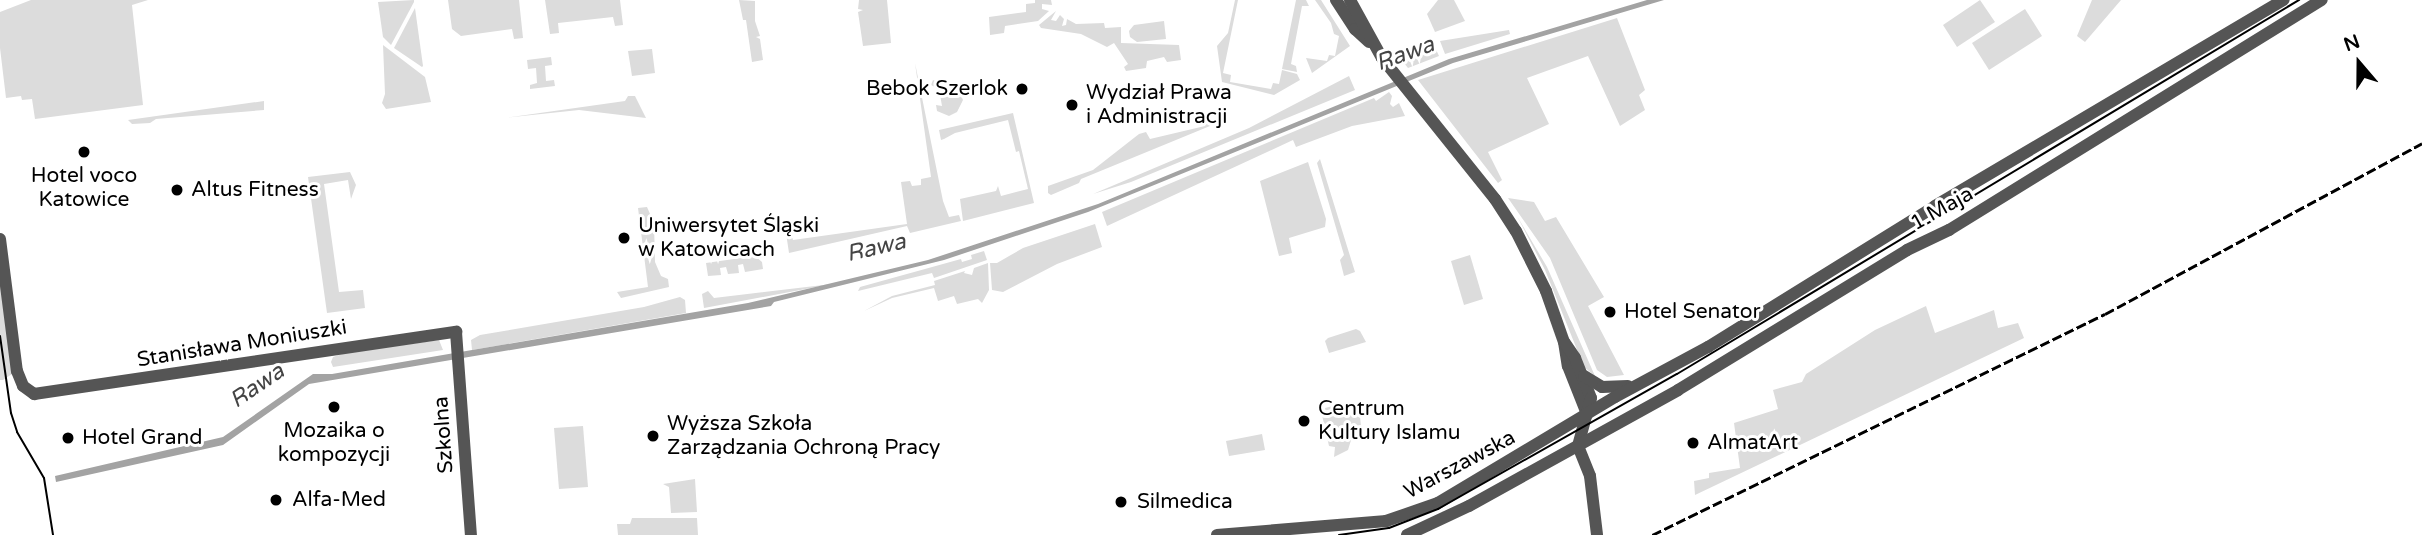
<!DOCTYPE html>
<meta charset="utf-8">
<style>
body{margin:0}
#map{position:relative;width:2422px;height:535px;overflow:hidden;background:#fff;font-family:"Varela Round",sans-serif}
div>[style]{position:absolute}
.green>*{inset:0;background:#dcdcdc}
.water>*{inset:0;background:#a3a3a3}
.minor>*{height:12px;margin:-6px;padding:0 6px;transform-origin:6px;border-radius:6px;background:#555}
.tram>*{height:2px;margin:-1px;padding:0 1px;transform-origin:1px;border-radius:1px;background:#000}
.rail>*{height:2.5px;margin-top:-1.25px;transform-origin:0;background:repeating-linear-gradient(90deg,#000 0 10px,transparent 0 13.5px)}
.dots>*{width:19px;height:19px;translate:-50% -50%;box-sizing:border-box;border:4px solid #fff;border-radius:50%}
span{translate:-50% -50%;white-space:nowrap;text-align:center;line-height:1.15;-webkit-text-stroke:6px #fff;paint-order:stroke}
.poi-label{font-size:21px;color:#000}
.right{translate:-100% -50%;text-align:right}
.left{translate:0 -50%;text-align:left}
.street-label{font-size:21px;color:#000}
.water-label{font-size:23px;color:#444;font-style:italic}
.north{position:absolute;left:2324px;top:28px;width:70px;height:70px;-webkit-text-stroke:5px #fff;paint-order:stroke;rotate:340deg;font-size:19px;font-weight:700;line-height:28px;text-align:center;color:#000}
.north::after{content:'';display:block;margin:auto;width:24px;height:32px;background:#000;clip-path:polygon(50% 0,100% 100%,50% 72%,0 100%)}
</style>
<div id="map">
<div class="green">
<div style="clip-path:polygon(31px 0,148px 0,132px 5px,143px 105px,35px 119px,32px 99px,22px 100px,21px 96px,6px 98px,0 48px,0 12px)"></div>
<div style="clip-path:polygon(414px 0,414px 2px,391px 45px,383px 37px,378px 2px)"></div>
<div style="clip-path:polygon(448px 0,519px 0,523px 38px,514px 39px,512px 29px,461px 36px,452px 29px)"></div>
<div style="clip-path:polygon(545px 0,620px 0,623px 25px,615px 26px,613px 17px,558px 23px,559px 33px,550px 34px)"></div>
<div style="clip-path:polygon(739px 0,755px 1px,755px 21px,760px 36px,756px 37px,760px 39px,763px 60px,752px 62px,746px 20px,743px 20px)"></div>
<div style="clip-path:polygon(859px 0,887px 0,891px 43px,863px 46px,858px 12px,863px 10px,858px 9px)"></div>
<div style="clip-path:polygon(1035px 0,1051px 0,1052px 5px,1042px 4px,1042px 9px,1049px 11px,1038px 21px,1005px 26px,1004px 33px,990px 35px,989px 17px,1026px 12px,1026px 4px,1035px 3px)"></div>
<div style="clip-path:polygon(1235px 0,1238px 0,1223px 73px,1231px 75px,1230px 82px,1271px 89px,1273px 83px,1279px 84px,1282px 70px,1297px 74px,1300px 80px,1274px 95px,1222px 82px,1217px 46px,1228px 33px)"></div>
<div style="clip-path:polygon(1296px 0,1306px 0,1309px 6px,1302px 6px,1291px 64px,1296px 66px,1297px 72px,1282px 69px)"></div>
<div style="clip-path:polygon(1315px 0,1321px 0,1350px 46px,1312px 73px,1306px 58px,1327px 61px,1329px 55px,1335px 56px,1339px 36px,1334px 34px,1331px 23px)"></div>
<div style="clip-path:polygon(1438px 0,1454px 0,1465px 21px,1435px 32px,1427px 14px)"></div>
<div style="clip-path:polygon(1980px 0,1995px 22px,1957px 47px,1943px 25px)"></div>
<div style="clip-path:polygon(2092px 0,2121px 0,2085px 42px,2077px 36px)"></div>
<div style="clip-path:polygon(415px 8px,423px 66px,422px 67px,394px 48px)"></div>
<div style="clip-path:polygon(2025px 9px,2042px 36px,1989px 70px,1972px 43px)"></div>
<div style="clip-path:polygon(1056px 11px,1051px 20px,1056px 21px,1060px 15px,1064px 19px,1062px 26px,1066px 25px,1067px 19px,1076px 24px,1104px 23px,1105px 28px,1121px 27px,1121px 43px,1179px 45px,1181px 60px,1167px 62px,1164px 57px,1147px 61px,1146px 68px,1126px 71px,1124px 67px,1128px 64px,1114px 43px,1107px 47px,1081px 34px,1041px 28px,1039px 25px)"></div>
<div style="clip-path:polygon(1617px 18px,1645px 90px,1639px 95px,1645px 110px,1620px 126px,1588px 56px,1527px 78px,1549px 124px,1488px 152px,1502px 180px,1498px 183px,1418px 80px)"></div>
<div style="clip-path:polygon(1164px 21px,1166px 39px,1137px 42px,1130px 37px,1129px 31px,1134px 25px)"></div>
<div style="clip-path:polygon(1509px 30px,1510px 34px,1445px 54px,1440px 41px)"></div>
<div style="clip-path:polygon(1432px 41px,1439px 56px,1408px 68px,1400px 58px,1401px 50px)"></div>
<div style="clip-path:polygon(383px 45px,425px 77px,431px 102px,386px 109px,382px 103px,385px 94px)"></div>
<div style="clip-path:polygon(652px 49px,655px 73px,632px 76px,628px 51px)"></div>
<div style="clip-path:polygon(551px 57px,552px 65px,545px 66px,546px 81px,554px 80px,555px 86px,530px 89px,530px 85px,537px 83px,536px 68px,528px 69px,527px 60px)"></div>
<div style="clip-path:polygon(915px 63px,943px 201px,949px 217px,959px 215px,961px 221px,910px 233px,907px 226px,789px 253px,786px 233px,791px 232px,793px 240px,907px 224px,901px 182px,910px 181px,912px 186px,921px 185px,921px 179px,931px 177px)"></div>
<div style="clip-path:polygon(1349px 76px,1355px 90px,1131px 182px,1093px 194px,1249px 128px)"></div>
<div style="clip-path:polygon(933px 80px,959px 91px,963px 100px,957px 112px,949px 116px,937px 111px,936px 105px,942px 106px,939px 89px,931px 85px)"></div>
<div style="clip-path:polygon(1389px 92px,1392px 96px,1390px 104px,1393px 107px,1399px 103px,1405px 116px,1352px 126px,1296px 147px,1293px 140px,1107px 226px,1102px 212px,1374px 98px,1376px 101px)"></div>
<div style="clip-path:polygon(628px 96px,635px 96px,646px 118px,579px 110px,504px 118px,625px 101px)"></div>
<div style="clip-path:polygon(264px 101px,264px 110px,156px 119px,150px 123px,132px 124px,128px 120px)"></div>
<div style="clip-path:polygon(1013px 113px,1034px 203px,963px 221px,960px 199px,996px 191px,998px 186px,1001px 196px,1028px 189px,1019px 151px,1016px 152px,1008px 120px,955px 133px,944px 139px,941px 140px,939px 130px)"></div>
<div style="clip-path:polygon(1208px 118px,1210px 126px,1081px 179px,1079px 183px,1051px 195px,1048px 193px,1048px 186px,1093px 170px,1139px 134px,1146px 132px,1150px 139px,1205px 126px,1204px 120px)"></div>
<div style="clip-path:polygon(1320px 159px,1355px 272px,1344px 276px,1340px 260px,1344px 255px,1317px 163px)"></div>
<div style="clip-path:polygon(1308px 162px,1326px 219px,1325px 227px,1289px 238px,1292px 253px,1279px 256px,1260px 181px)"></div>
<div style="clip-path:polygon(350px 172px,356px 185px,351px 199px,348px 180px,324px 184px,339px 292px,363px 290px,365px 308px,327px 313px,308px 177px)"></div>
<div style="clip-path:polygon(1508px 198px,1534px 202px,1545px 221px,1556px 217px,1604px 297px,1588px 306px,1624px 375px,1607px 377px,1597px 370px,1550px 258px)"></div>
<div style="clip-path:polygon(647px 207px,654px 223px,655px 262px,661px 276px,668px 279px,669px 287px,621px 298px,617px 292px,648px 287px,638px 208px)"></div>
<div style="clip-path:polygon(1517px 216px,1547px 267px,1595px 376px,1584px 367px,1545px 270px)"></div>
<div style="clip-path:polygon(1095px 224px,1102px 247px,1057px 264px,1003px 292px,992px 290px,990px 263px,997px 263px,1023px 248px)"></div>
<div style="clip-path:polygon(984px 251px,987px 260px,934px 278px,932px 273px,858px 291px,860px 287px,961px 259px,962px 262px,972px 259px,971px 255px)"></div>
<div style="clip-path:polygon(1470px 255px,1483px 299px,1464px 305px,1451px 261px)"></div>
<div style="clip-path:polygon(755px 256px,762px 262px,763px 269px,745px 272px,743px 264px,738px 265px,739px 273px,728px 274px,726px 267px,720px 268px,721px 275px,708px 276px,706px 263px)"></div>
<div style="clip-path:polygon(988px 263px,989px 290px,982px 303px,978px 299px,957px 304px,954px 296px,938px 301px,934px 288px,892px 298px,864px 311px,892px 296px,935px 285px,934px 281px,965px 271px,964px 273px,972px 275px,974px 268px)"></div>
<div style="clip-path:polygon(0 264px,12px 374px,3px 380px,0 380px)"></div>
<div style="clip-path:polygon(832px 284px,704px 308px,702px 294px,708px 291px,714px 298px)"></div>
<div style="clip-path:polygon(680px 297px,685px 300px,686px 313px,472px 350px,471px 340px,480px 335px,644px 307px)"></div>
<div style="clip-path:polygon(1926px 306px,1935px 333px,1994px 310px,1998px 328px,2018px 323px,2024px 338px,1695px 495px,1694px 481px,1709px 478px,1709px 473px,1740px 468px,1734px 423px,1778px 409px,1773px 390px,1802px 382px,1806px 374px,1875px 330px)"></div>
<div style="clip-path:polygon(1356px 329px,1360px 331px,1366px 342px,1329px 353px,1325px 341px,1328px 338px)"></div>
<div style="clip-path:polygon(439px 340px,443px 350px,333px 367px,331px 362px,333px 357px,345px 353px)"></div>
<div style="clip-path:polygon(1349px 402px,1359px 407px,1361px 426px,1352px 437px,1348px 450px,1334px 457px,1335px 447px,1329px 446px,1322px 415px,1326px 414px,1325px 408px)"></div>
<div style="clip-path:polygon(583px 426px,588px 487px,559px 489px,554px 428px)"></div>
<div style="clip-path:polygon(1262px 434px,1265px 450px,1229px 456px,1226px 441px)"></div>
<div style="clip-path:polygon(695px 479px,697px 512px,671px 513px,669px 487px,663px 484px)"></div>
<div style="clip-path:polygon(632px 518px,697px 518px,698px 535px,618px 535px,617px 524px,630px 524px)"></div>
</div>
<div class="water">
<div style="clip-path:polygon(1647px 0,1664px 0,1453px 63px,1088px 212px,944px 260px,774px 302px,771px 306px,309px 384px,223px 445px,56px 482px,55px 476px,223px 437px,313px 374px,332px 374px,748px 303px,928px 260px,1098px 204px,1449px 59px)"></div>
</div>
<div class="minor">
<div style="left:1336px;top:0;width:35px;rotate:57deg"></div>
<div style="left:1355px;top:29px;width:19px;rotate:43deg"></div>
<div style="left:1350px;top:0;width:66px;rotate:61.1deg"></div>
<div style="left:1382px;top:58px;width:181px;rotate:51.3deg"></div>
<div style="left:1495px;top:199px;width:38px;rotate:57deg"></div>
<div style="left:1516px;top:231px;width:67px;rotate:63.4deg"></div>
<div style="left:1546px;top:291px;width:54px;rotate:70.6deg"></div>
<div style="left:1564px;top:342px;width:24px;rotate:81deg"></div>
<div style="left:1568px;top:366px;width:52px;rotate:68.4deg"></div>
<div style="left:0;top:239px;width:133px;rotate:82.7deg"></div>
<div style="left:17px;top:371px;width:16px;rotate:68deg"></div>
<div style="left:23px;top:386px;width:14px;rotate:36deg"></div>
<div style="left:34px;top:394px;width:427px;rotate:-8.4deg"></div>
<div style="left:456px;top:332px;width:204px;rotate:85.8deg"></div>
<div style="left:1565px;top:343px;width:18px;rotate:56deg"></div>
<div style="left:1575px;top:358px;width:43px;rotate:68.2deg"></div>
<div style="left:1591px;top:398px;width:50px;rotate:105.2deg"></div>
<div style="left:1584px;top:376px;width:21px;rotate:31deg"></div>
<div style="left:1602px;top:387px;width:26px;rotate:-2deg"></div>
<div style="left:1578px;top:446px;width:32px;rotate:68deg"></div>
<div style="left:1590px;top:476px;width:59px;rotate:83.2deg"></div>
<div style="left:1217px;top:535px;width:170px;rotate:-4.7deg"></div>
<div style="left:1386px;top:521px;width:55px;rotate:-19.1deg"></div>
<div style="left:1438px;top:503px;width:206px;rotate:-30.9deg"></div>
<div style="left:1615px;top:397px;width:106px;rotate:-28.3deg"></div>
<div style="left:1708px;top:347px;width:267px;rotate:-31.8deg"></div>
<div style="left:1935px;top:206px;width:405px;rotate:-30.6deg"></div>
<div style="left:1407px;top:535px;width:68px;rotate:-25.1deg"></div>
<div style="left:1469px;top:506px;width:239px;rotate:-29deg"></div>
<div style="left:1678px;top:390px;width:268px;rotate:-31.4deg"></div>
<div style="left:1907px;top:250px;width:47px;rotate:-25.5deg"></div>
<div style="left:1949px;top:230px;width:438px;rotate:-31.7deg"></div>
</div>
<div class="tram">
<div style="left:0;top:336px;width:78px;rotate:81.9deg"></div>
<div style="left:11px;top:413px;width:20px;rotate:72deg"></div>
<div style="left:17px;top:432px;width:53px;rotate:59.6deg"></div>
<div style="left:44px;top:478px;width:58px;rotate:81deg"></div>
<div style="left:1339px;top:535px;width:50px;rotate:-8deg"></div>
<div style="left:1389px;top:528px;width:53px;rotate:-21.2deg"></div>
<div style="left:1438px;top:509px;width:274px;rotate:-29.5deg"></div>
<div style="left:1677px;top:374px;width:726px;rotate:-31.02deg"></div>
</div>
<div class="rail">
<div style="left:1652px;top:535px;width:504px;rotate:-26.01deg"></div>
<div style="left:2105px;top:314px;width:360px;rotate:-28.3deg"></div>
</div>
<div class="dots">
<div style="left:1022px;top:89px;background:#000"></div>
<div style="left:1072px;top:105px;background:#000"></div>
<div style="left:84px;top:152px;background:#000"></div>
<div style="left:177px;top:190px;background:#000"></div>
<div style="left:624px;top:238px;background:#000"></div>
<div style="left:1610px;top:312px;background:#000"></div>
<div style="left:334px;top:407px;background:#000"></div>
<div style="left:1304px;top:421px;background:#000"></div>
<div style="left:653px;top:436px;background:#000"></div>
<div style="left:68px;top:438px;background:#000"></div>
<div style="left:1693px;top:443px;background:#000"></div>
<div style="left:276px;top:500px;background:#000"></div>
<div style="left:1121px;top:502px;background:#000"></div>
</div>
<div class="poi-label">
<span class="right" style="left:1008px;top:89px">Bebok Szerlok</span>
<span class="left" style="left:1086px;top:105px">Wydział Prawa<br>i Administracji</span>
<span style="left:84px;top:188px">Hotel voco<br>Katowice</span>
<span class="left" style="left:191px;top:190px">Altus Fitness</span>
<span class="left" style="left:638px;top:238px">Uniwersytet Śląski<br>w Katowicach</span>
<span class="left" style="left:1624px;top:312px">Hotel Senator</span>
<span class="left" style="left:1318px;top:421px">Centrum<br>Kultury Islamu</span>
<span class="left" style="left:667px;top:436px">Wyższa Szkoła<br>Zarządzania Ochroną Pracy</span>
<span style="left:334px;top:443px">Mozaika o<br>kompozycji</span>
<span class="left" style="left:82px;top:438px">Hotel Grand</span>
<span class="left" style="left:1707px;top:443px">AlmatArt</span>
<span class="left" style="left:292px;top:500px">Alfa-Med</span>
<span class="left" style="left:1137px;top:502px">Silmedica</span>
</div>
<div class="street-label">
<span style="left:1942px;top:209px;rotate:-29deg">1 Maja</span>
<span style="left:242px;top:344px;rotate:-9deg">Stanisława Moniuszki</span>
<span style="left:444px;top:435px;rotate:-94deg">Szkolna</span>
<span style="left:1460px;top:465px;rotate:-28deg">Warszawska</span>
</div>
<div class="water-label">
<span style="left:1405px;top:54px;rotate:-20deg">Rawa</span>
<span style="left:876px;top:248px;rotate:-13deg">Rawa</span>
<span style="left:257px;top:386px;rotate:-34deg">Rawa</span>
</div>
<div class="north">N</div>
</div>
